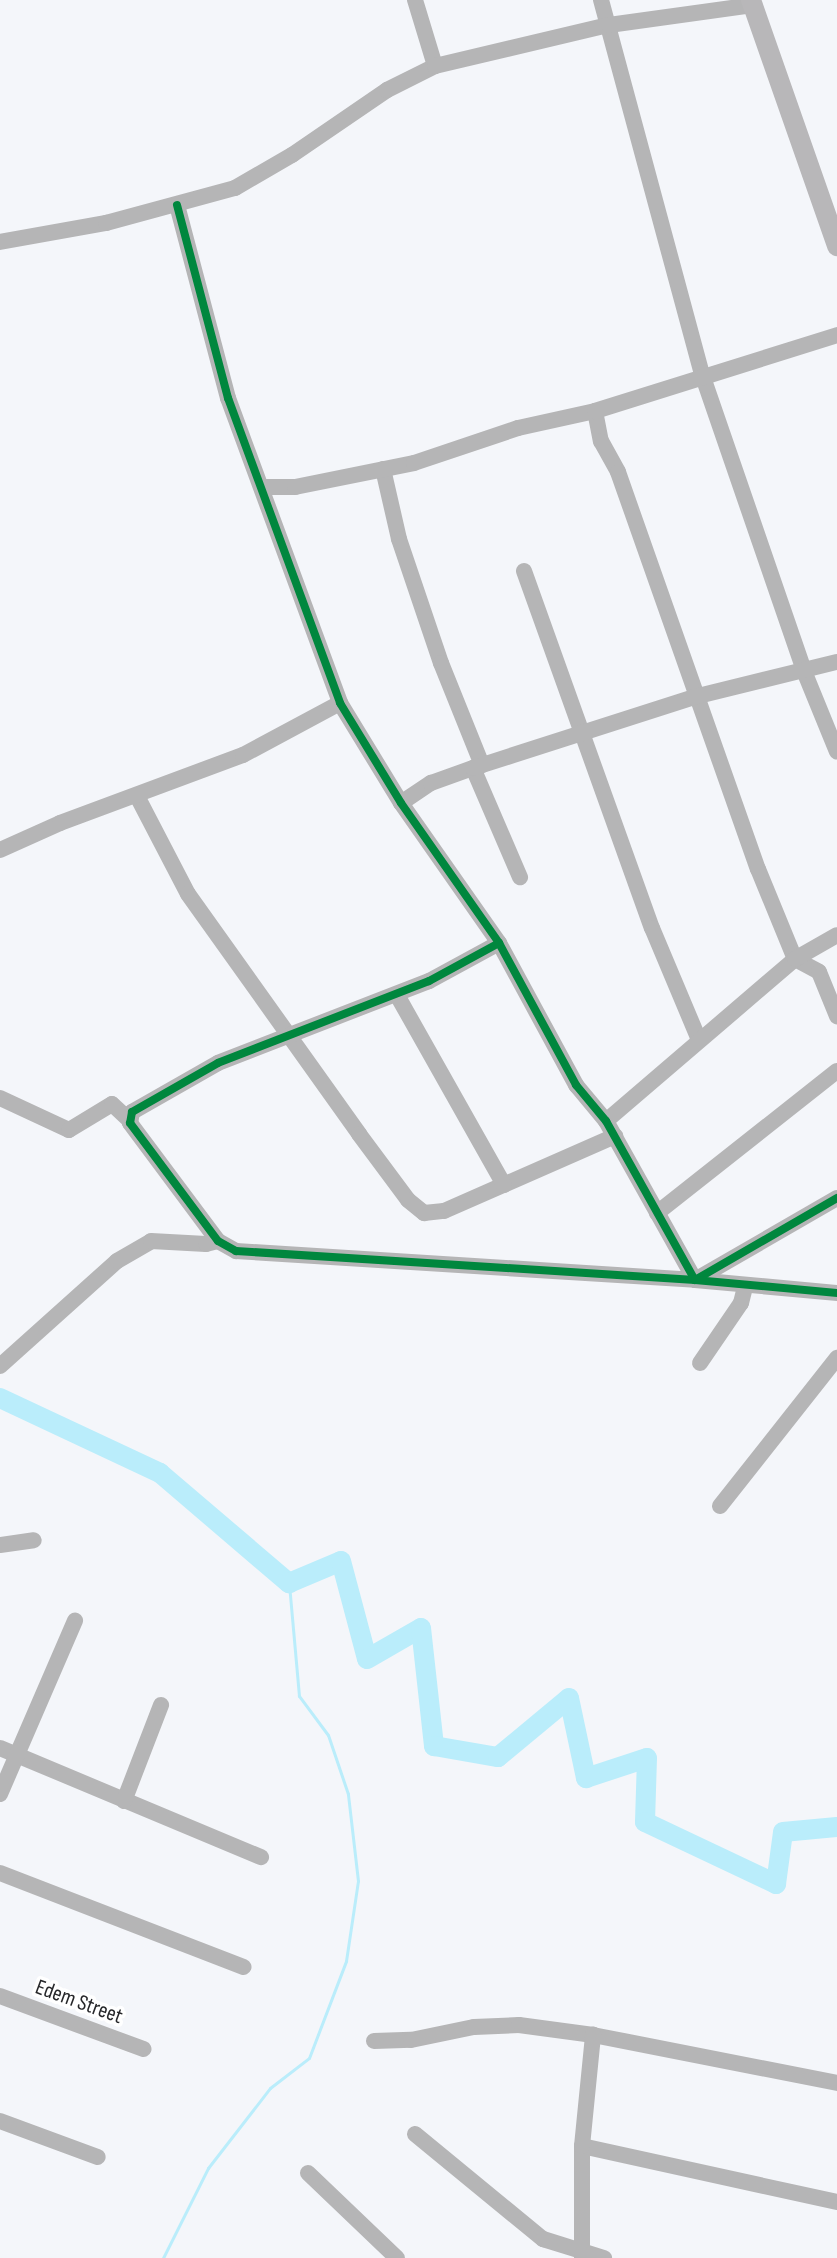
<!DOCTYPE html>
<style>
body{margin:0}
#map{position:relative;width:837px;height:2258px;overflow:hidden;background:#f4f6fa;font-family:"Sofia Sans Condensed",sans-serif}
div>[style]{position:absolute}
.stream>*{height:3px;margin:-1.5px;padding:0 1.5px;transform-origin:1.5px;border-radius:1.5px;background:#baedfb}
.river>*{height:20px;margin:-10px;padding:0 10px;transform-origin:10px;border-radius:10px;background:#baedfb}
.minor>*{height:16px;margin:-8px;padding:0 8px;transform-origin:8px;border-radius:8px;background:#b5b5b6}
.major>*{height:20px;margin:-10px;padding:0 10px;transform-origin:10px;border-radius:10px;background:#b8b7b9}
.cycleway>*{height:8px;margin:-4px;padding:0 4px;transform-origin:4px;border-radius:4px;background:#00873e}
span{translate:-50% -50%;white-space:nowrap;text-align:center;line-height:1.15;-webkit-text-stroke:7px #fff;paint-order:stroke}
.street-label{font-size:22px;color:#26272a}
</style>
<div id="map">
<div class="stream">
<div style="left:163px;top:2258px;width:101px;rotate:-63.4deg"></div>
<div style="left:208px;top:2168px;width:101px;rotate:-52.2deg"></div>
<div style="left:270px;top:2088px;width:49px;rotate:-37.6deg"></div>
<div style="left:309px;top:2058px;width:104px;rotate:-69.1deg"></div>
<div style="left:346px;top:1961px;width:81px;rotate:-81.5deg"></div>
<div style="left:358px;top:1881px;width:88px;rotate:-96.6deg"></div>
<div style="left:348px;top:1794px;width:62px;rotate:-108.7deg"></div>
<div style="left:328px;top:1735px;width:49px;rotate:-126.6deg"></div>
<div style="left:299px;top:1696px;width:113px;rotate:-95.1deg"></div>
</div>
<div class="river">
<div style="left:0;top:1398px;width:177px;rotate:25.1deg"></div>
<div style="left:160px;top:1473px;width:170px;rotate:40.5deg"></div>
<div style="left:289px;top:1583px;width:56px;rotate:-22.9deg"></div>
<div style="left:341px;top:1561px;width:101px;rotate:75.1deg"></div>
<div style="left:367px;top:1659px;width:62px;rotate:-29.9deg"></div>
<div style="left:421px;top:1628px;width:119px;rotate:83.7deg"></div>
<div style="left:434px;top:1746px;width:65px;rotate:9.8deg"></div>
<div style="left:498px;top:1757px;width:92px;rotate:-39.7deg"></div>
<div style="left:569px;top:1698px;width:82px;rotate:78deg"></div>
<div style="left:586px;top:1778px;width:64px;rotate:-18.2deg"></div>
<div style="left:647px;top:1758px;width:64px;rotate:91.8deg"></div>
<div style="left:645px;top:1822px;width:145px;rotate:25.3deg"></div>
<div style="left:776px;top:1884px;width:52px;rotate:-82.3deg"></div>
<div style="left:783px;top:1832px;width:54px;rotate:-5.3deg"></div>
</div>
<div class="minor">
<div style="left:415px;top:0;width:69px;rotate:73.1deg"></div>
<div style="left:601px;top:0;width:391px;rotate:74.9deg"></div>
<div style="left:703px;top:377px;width:311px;rotate:71deg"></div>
<div style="left:804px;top:671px;width:87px;rotate:67.8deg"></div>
<div style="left:177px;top:205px;width:200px;rotate:75.2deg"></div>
<div style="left:228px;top:398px;width:325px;rotate:69.8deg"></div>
<div style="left:340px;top:703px;width:117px;rotate:58.6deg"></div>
<div style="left:401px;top:803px;width:171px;rotate:55deg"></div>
<div style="left:499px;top:943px;width:162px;rotate:61.5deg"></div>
<div style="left:576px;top:1085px;width:47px;rotate:50.2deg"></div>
<div style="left:606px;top:1121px;width:182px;rotate:60.8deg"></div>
<div style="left:695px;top:1280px;width:164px;rotate:-30deg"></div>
<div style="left:0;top:242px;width:108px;rotate:-10.2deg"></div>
<div style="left:106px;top:223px;width:134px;rotate:-15.2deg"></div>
<div style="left:235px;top:188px;width:66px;rotate:-30.1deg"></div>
<div style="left:292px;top:155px;width:115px;rotate:-34.4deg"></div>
<div style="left:387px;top:90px;width:54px;rotate:-26.6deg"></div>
<div style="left:435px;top:66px;width:179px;rotate:-13.3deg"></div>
<div style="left:609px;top:25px;width:145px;rotate:-7.9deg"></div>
<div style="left:595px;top:411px;width:31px;rotate:79deg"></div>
<div style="left:601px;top:441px;width:35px;rotate:61deg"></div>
<div style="left:618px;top:472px;width:421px;rotate:70.6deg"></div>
<div style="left:758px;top:869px;width:97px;rotate:67.7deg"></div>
<div style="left:795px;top:959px;width:27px;rotate:28deg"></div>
<div style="left:819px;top:972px;width:48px;rotate:67.8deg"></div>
<div style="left:383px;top:469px;width:72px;rotate:77.1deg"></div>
<div style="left:399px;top:539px;width:131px;rotate:71.3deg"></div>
<div style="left:441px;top:663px;width:110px;rotate:68.1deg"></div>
<div style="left:262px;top:487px;width:33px"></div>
<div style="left:295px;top:487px;width:121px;rotate:-11.4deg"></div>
<div style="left:414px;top:463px;width:110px;rotate:-18.6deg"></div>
<div style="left:518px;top:428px;width:79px;rotate:-12.4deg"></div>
<div style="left:595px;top:411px;width:254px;rotate:-17.4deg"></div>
<div style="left:524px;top:571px;width:379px;rotate:70.3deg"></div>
<div style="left:652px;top:928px;width:121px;rotate:67.2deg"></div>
<div style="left:473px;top:768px;width:119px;rotate:66.7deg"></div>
<div style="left:137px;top:796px;width:110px;rotate:62.5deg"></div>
<div style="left:188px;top:894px;width:295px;rotate:54.5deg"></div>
<div style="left:359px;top:1134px;width:82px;rotate:53.4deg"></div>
<div style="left:408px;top:1200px;width:21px;rotate:39deg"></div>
<div style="left:424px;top:1213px;width:20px;rotate:-6deg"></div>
<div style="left:444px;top:1211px;width:187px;rotate:-23.7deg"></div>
<div style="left:401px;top:803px;width:36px;rotate:-34deg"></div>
<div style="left:431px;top:783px;width:45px;rotate:-19.7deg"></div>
<div style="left:473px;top:768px;width:232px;rotate:-17.8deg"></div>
<div style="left:694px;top:697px;width:147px;rotate:-13.8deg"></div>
<div style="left:0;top:850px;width:66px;rotate:-24.2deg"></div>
<div style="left:60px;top:823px;width:195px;rotate:-20.4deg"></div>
<div style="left:243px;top:755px;width:110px;rotate:-28.2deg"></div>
<div style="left:499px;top:943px;width:80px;rotate:151.5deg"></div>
<div style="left:429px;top:981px;width:226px;rotate:158.8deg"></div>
<div style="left:218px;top:1063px;width:99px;rotate:150.3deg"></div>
<div style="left:132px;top:1112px;width:11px;rotate:100deg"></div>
<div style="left:130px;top:1123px;width:147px;rotate:53.3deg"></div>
<div style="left:218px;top:1241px;width:21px;rotate:29deg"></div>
<div style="left:236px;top:1251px;width:460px;rotate:3.6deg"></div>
<div style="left:695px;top:1280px;width:143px;rotate:5.2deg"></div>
<div style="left:397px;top:995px;width:218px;rotate:60.6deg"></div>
<div style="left:0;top:1098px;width:76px;rotate:24.9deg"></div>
<div style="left:69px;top:1130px;width:50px;rotate:-31.2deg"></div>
<div style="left:112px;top:1104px;width:23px;rotate:43deg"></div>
<div style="left:606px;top:1121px;width:249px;rotate:-40.6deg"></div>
<div style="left:795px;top:959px;width:48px;rotate:-29.7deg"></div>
<div style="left:657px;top:1213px;width:229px;rotate:-38.3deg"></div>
<div style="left:700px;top:1363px;width:73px;rotate:-55.7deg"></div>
<div style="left:741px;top:1303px;width:16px;rotate:-76deg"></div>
<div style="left:0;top:1366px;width:157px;rotate:-41.9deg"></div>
<div style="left:117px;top:1261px;width:39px;rotate:-30deg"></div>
<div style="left:151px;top:1241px;width:55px;rotate:3.1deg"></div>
<div style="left:206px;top:1244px;width:12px;rotate:-14deg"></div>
<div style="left:720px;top:1506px;width:189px;rotate:-51.7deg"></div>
<div style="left:0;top:1545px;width:34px;rotate:-8deg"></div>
<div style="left:0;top:1748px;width:283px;rotate:22.7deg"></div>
<div style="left:0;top:1794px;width:189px;rotate:-66.6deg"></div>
<div style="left:124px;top:1801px;width:103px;rotate:-68.9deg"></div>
<div style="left:0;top:1873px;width:261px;rotate:21.1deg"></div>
<div style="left:0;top:1996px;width:153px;rotate:20.3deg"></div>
<div style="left:374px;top:2041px;width:37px;rotate:-2deg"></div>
<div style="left:411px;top:2040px;width:64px;rotate:-11.7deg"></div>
<div style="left:474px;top:2027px;width:45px;rotate:-2.5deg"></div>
<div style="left:519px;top:2025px;width:75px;rotate:7.7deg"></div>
<div style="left:593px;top:2035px;width:249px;rotate:11.1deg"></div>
<div style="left:0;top:2121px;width:104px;rotate:20.2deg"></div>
<div style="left:415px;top:2134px;width:166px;rotate:39.4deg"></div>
<div style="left:543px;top:2239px;width:64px;rotate:17.3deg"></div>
<div style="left:582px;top:2146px;width:261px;rotate:12.4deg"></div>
<div style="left:308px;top:2173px;width:123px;rotate:43.7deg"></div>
<div style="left:582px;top:2258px;width:112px;rotate:-90deg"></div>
<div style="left:582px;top:2146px;width:112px;rotate:-84.3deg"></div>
</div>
<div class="major">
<div style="left:751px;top:0;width:261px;rotate:70.7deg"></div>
</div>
<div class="cycleway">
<div style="left:177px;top:205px;width:200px;rotate:75.2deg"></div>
<div style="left:228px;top:398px;width:325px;rotate:69.8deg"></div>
<div style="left:340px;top:703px;width:117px;rotate:58.6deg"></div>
<div style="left:401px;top:803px;width:171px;rotate:55deg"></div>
<div style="left:499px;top:943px;width:162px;rotate:61.5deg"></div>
<div style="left:576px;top:1085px;width:47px;rotate:50.2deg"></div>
<div style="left:606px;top:1121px;width:182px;rotate:60.8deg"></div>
<div style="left:695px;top:1280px;width:164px;rotate:-30deg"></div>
<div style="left:499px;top:943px;width:80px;rotate:151.5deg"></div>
<div style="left:429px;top:981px;width:226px;rotate:158.8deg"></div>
<div style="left:218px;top:1063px;width:99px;rotate:150.3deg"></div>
<div style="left:132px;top:1112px;width:11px;rotate:100deg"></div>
<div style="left:130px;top:1123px;width:147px;rotate:53.3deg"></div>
<div style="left:218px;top:1241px;width:21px;rotate:29deg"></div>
<div style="left:236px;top:1251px;width:460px;rotate:3.6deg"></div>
<div style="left:695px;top:1280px;width:143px;rotate:5.2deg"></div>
</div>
<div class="street-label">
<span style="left:79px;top:2002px;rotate:20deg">Edem Street</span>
</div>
</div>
